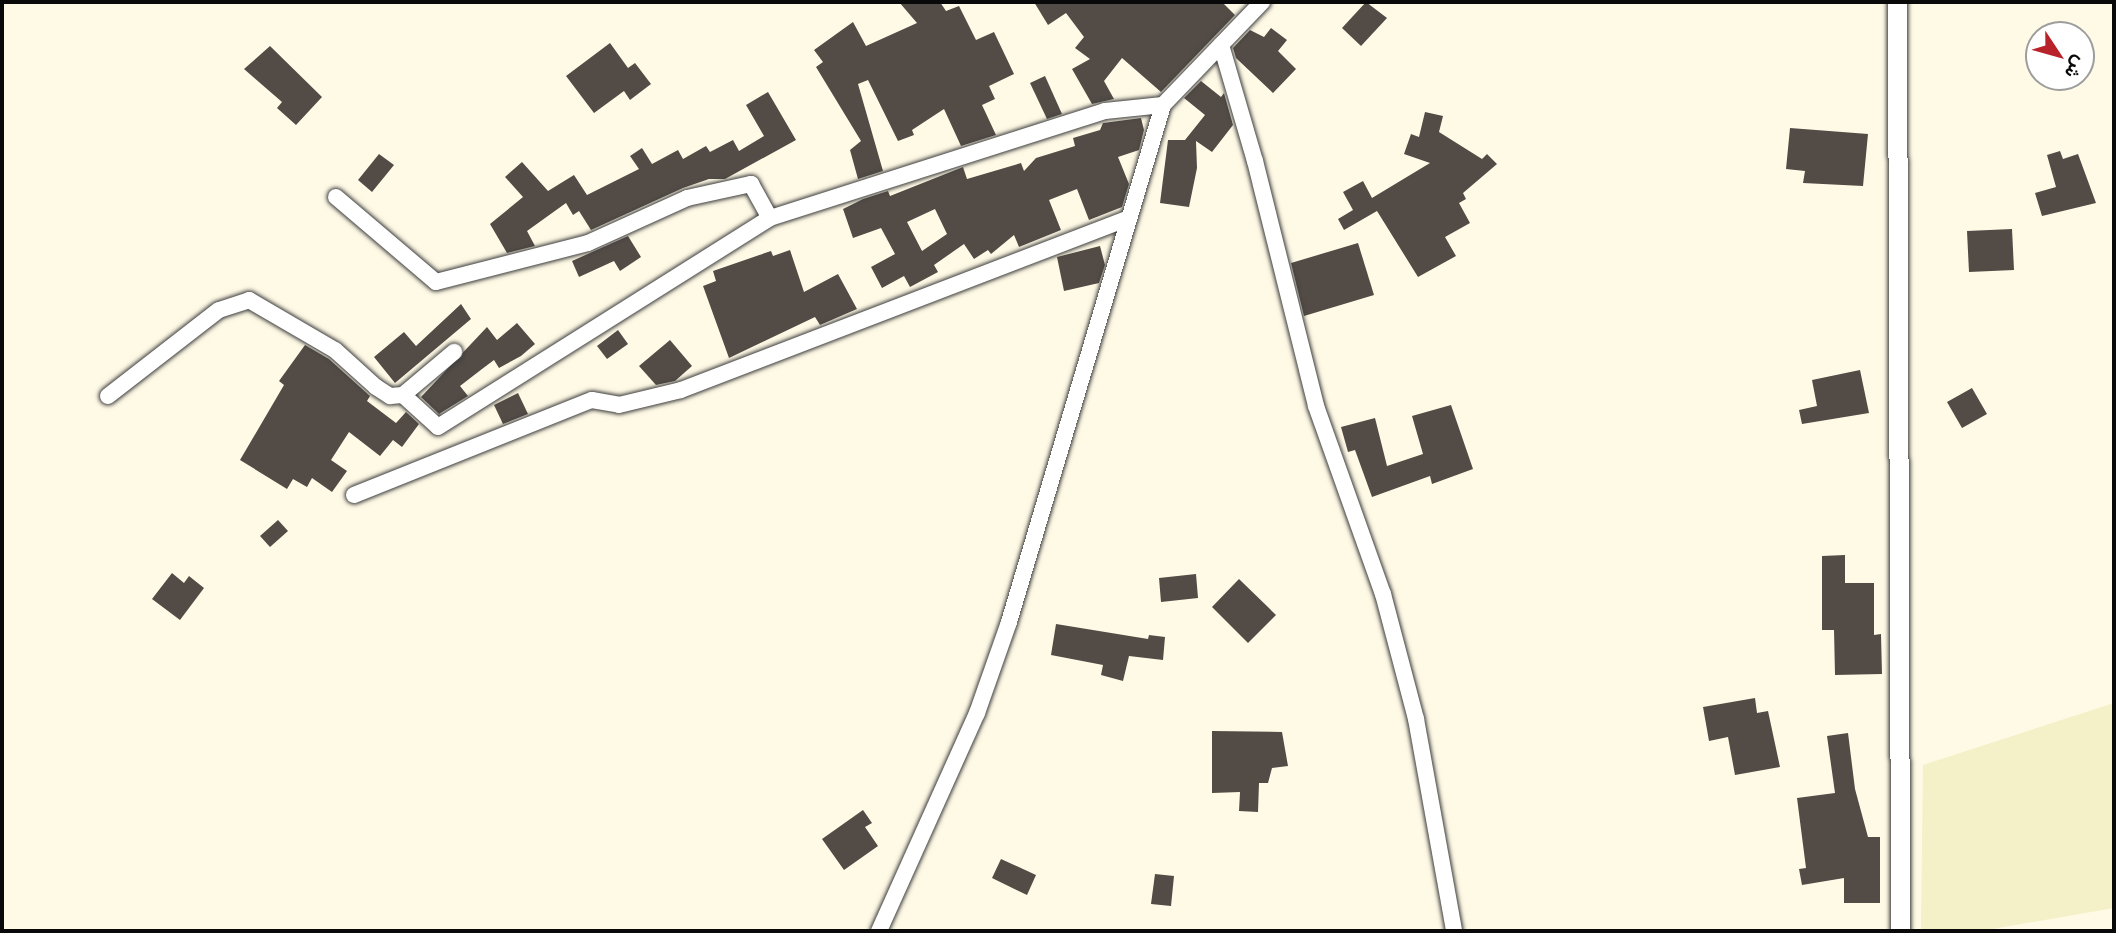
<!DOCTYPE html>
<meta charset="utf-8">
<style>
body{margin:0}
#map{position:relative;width:2116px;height:933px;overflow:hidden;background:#fffae6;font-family:"Libre Baskerville",Vazirmatn,serif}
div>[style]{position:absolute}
.farmland>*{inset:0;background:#f4f0c7}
.building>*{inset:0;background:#524b46}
.roads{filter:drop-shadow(0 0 2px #3c3c3c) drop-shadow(0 0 2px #3c3c3c)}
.minor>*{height:16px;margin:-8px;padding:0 8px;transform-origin:8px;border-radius:8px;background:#fff}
.tertiary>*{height:19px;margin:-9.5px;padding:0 9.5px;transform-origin:9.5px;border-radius:9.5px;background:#fff}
span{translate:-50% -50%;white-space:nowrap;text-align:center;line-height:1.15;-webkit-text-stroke:7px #fff;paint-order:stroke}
.frame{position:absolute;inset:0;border:4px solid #090909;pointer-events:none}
.north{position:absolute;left:2025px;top:21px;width:70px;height:70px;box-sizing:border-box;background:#fff;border:2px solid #9d9d9d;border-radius:50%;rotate:126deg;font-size:19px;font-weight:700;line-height:28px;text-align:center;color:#090909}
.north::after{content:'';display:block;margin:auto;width:24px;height:32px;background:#b8232a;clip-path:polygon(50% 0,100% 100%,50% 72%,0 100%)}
</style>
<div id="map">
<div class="farmland">
<div style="clip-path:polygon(2114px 703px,2114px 908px,1981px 931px,1921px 931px,1923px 765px)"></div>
</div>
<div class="building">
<div style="clip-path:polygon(899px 2px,940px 2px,946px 11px,959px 6px,976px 40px,994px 32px,1014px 74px,989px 86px,995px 99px,982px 105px,996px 135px,961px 146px,944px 109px,912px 130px,914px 135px,898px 141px,868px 80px,858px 84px,883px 171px,858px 179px,850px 150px,861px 141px,816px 67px,823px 62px,814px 50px,853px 22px,866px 46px,917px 23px)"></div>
<div style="clip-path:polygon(1034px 2px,1222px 2px,1235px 15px,1161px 92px,1122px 58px,1104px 81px,1114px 99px,1092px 104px,1072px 69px,1090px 59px,1075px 48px,1084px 37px,1066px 13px,1048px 25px)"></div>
<div style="clip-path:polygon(1366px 2px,1387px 18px,1361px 46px,1342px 28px)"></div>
<div style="clip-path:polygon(1271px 28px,1287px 40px,1278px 51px,1296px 69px,1273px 93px,1236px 58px,1233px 48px,1250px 30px,1264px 37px)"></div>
<div style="clip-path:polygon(610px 43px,628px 68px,635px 63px,651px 84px,630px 100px,624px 91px,594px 113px,566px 76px)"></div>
<div style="clip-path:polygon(270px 46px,322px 97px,296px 125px,277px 108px,282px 102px,244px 69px)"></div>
<div style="clip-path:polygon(1045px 76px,1062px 114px,1047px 119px,1030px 83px)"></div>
<div style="clip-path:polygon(1201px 81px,1221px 97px,1224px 93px,1233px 125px,1212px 152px,1196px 141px,1197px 168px,1189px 207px,1160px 203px,1168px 140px,1185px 140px,1205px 115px,1184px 98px)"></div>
<div style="clip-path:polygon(768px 92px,796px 140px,725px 179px,709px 179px,683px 188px,591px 230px,579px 211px,573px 215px,566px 203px,527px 231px,535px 246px,507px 253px,490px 224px,523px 197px,505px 177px,522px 162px,548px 191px,574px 175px,587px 195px,639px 169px,630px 156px,642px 148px,652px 164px,678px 150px,683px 159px,706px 146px,710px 152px,733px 140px,739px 151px,764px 136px,746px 105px)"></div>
<div style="clip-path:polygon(1425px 112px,1443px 116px,1439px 132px,1482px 159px,1487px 154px,1497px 164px,1463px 193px,1466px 199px,1459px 203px,1470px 223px,1445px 237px,1456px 256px,1418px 277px,1377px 211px,1344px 230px,1338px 219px,1353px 210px,1343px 192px,1363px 181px,1372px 198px,1430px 163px,1404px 154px,1411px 134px,1419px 137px)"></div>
<div style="clip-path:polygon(evenodd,1141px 118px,1144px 130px,1139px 150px,1118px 157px,1129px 184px,1122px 207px,1089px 220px,1077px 189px,1049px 200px,1061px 230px,1019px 247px,1014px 235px,991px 254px,988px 250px,974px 259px,964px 244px,934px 265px,938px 272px,910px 287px,904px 276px,882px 288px,871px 267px,895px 254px,881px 228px,853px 238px,843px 209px,863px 199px,888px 191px,890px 196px,963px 167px,967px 179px,1021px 163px,1024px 171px,1036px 158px,1075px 146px,1073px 138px,1100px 130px,1103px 123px,1141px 118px,935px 209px,947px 234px,922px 251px,907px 222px,935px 209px)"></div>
<div style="clip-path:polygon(1790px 128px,1868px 134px,1863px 186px,1803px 183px,1805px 171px,1786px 169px)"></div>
<div style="clip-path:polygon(2060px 151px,2063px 159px,2078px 154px,2096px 203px,2042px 216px,2035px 193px,2056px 187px,2047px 155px)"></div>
<div style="clip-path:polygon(379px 154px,394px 165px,372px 192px,358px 180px)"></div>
<div style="clip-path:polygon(2012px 229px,2014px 270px,1969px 272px,1967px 231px)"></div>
<div style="clip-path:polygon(628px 236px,641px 257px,620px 271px,614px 261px,579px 277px,572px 261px)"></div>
<div style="clip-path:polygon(1358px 243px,1374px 295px,1304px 316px,1291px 263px)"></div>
<div style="clip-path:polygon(1100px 246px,1105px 265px,1099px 283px,1064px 291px,1057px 257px)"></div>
<div style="clip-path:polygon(790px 250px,804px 292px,838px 274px,857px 309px,820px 325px,815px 317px,729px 358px,703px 286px,716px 281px,713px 271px,771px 251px,773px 256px)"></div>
<div style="clip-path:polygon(461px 304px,471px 319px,395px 383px,374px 357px,404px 332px,416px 346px)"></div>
<div style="clip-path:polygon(517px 323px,535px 344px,521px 356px,499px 368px,494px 360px,482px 369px,460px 386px,468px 396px,439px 414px,421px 397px,487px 327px,497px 340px)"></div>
<div style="clip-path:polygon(618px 330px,628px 344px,607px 359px,597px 346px)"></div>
<div style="clip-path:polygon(670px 340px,692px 366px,675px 381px,656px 385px,639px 366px)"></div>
<div style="clip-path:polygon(305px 345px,329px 359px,370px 396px,367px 401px,396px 423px,406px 412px,419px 424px,402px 447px,393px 440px,380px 456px,349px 432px,331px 460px,347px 471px,332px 492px,312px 478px,307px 487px,293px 479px,287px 489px,240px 460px,284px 385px,279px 381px)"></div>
<div style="clip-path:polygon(1860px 370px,1869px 413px,1802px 424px,1799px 410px,1817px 406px,1812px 380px)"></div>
<div style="clip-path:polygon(1972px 388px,1987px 414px,1962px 428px,1947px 402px)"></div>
<div style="clip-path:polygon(518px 393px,528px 414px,503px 424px,494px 405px)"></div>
<div style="clip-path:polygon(1451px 405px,1473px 469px,1432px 484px,1430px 476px,1372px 497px,1355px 450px,1348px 452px,1341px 427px,1375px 418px,1387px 466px,1423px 454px,1412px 416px)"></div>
<div style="clip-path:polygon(278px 520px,288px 531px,270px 547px,260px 536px)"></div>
<div style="clip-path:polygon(1845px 555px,1845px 583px,1874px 583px,1874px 635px,1881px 634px,1882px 674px,1835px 675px,1834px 630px,1822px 630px,1822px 556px)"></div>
<div style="clip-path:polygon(172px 573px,184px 583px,189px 576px,204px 588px,180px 620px,152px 599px)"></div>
<div style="clip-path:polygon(1196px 574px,1198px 598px,1161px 602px,1159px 578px)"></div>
<div style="clip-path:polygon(1239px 579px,1276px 615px,1248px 643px,1212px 607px)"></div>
<div style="clip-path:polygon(1056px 624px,1148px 639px,1149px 635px,1165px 637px,1163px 660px,1129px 656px,1123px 681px,1101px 675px,1103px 665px,1051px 655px)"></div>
<div style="clip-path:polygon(1755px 698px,1757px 713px,1768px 711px,1780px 767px,1735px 775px,1728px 737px,1709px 741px,1703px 707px)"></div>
<div style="clip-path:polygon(1212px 731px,1282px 732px,1288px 766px,1272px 768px,1268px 783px,1259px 783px,1258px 812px,1239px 811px,1240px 792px,1212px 793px)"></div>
<div style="clip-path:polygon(1848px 733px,1855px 789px,1868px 837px,1880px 837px,1880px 903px,1844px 903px,1844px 878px,1802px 885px,1799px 869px,1806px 868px,1797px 798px,1835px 793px,1827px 736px)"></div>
<div style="clip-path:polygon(863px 810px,872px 823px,865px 827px,878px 846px,844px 870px,822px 839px)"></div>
<div style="clip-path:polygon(1001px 859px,1036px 875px,1027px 895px,992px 878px)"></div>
<div style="clip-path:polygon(1155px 874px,1174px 876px,1171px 906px,1151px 904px)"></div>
</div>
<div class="roads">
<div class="minor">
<div style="left:1221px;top:45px;width:121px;rotate:73.7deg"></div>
<div style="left:1255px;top:161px;width:252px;rotate:76deg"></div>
<div style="left:1316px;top:406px;width:200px;rotate:70.4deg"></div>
<div style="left:1383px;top:594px;width:129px;rotate:75.2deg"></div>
<div style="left:1416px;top:719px;width:215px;rotate:79.8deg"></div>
<div style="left:336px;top:197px;width:131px;rotate:40.4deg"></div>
<div style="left:436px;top:282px;width:157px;rotate:-14.4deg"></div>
<div style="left:588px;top:243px;width:109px;rotate:-24.4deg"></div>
<div style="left:687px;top:198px;width:66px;rotate:-12.3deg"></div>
<div style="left:751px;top:184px;width:39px;rotate:61deg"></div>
<div style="left:403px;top:395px;width:67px;rotate:-40.1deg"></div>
<div style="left:108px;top:396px;width:140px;rotate:-37.8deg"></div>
<div style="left:219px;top:310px;width:32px;rotate:-18deg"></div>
<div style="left:249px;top:300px;width:99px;rotate:30.2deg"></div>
<div style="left:335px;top:350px;width:55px;rotate:42.1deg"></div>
<div style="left:376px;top:387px;width:17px;rotate:33deg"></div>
<div style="left:390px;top:396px;width:13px;rotate:-4deg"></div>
<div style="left:403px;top:395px;width:47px;rotate:42.4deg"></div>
<div style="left:438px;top:427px;width:392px;rotate:-32.2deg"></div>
<div style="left:770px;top:218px;width:352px;rotate:-17.7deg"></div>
<div style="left:1105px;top:111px;width:58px;rotate:-5.9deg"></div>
<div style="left:354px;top:495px;width:256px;rotate:-21.8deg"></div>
<div style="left:592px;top:400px;width:27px;rotate:10deg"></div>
<div style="left:619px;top:405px;width:64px;rotate:-13.6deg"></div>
<div style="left:681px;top:390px;width:480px;rotate:-21deg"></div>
<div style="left:879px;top:931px;width:239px;rotate:-65.8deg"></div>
<div style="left:977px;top:713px;width:96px;rotate:-70.6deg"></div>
<div style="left:1009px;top:622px;width:539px;rotate:-73.41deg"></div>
<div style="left:1163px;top:105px;width:143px;rotate:-46.1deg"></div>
</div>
<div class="tertiary">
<div style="left:1897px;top:2px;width:929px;rotate:89.81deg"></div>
</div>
</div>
<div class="frame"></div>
<div class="north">ش</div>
</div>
